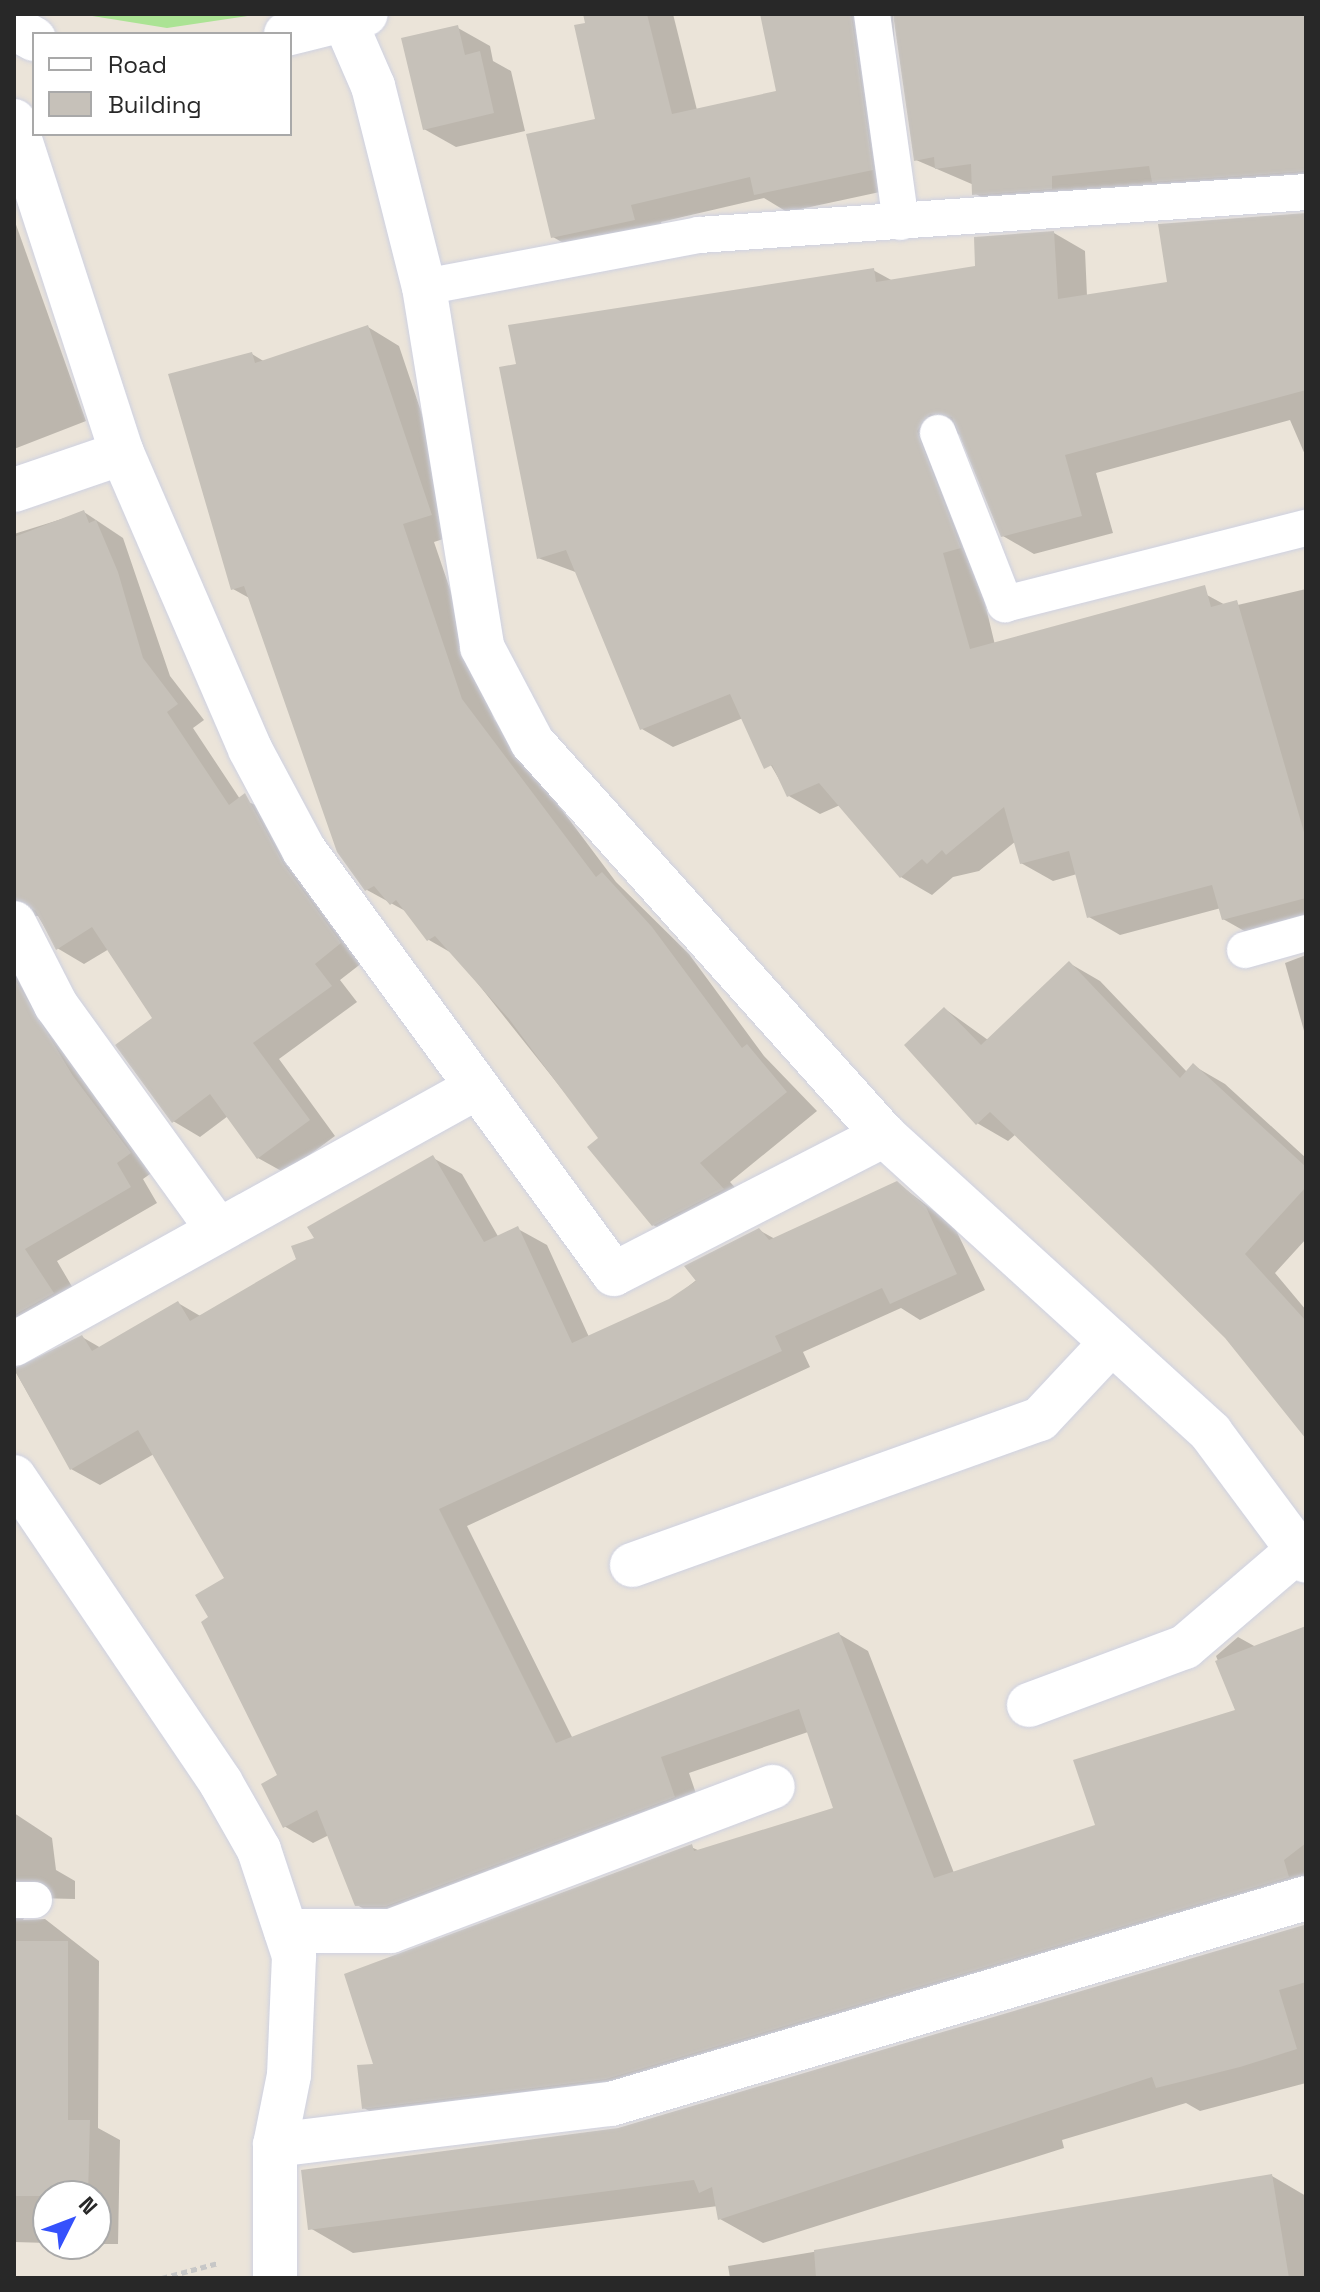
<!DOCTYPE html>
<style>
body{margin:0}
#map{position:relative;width:1320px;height:2292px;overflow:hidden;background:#ebe4d9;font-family:"Space Grotesk",sans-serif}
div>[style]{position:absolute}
.green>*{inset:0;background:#abe394}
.shadow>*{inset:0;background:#0003}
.building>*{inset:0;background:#c6c1b9}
.path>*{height:5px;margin-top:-2.5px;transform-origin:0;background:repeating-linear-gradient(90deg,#c7c7c7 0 6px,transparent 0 10px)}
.roads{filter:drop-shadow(0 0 2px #ced1e1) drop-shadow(0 0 2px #ced1e1)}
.service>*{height:36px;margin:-18px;padding:0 18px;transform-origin:18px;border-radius:18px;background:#fff}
.minor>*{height:44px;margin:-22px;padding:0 22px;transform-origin:22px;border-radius:22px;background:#fff}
span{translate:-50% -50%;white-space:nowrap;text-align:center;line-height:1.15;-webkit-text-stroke:7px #fff;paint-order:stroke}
.frame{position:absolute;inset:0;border:16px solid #282828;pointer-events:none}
.legend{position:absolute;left:32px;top:32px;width:260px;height:104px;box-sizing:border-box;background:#fff;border:2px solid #a9a9a9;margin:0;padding:10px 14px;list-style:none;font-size:24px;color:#282828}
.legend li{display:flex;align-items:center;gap:16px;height:40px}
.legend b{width:40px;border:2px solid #a9a9a9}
.north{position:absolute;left:32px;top:2180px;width:80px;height:80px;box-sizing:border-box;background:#fff;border:2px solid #a9a9a9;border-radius:50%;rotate:48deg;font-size:22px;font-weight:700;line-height:32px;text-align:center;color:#282828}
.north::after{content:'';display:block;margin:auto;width:28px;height:36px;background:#3551fc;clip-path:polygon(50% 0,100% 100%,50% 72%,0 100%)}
</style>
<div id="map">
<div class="green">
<div style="clip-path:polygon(80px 14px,261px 14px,167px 28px)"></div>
</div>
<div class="shadow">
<div style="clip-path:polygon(585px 14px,673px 14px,697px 110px,779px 93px,762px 14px,893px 14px,903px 187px,787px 212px,764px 198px,661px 222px,665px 238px,584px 255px,553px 237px,597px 120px)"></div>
<div style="clip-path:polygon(895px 14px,1306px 14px,1306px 190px,1006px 211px,974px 193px,974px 185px,916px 160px)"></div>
<div style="clip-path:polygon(458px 28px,490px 46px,493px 61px,511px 71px,525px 131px,456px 147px,424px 129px)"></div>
<div style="clip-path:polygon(1306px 215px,1306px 457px,1290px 420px,1096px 473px,1113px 533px,1034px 554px,1003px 536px,960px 432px,948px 449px,995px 645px,1207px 595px,1229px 607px,1306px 589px,1306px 937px,1255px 937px,1223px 919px,1221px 908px,1120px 935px,1089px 917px,1077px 874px,1053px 881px,1021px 863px,1016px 841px,979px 871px,953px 877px,932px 895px,901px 877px,840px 805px,820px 814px,789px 796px,743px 718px,673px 747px,642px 729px,578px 573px,538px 558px,873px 270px,893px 281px,977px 268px,1054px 233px,1085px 251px,1087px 296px,1170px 283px)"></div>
<div style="clip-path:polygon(14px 219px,86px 421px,14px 449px)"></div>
<div style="clip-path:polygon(368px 327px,399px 346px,462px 533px,434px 542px,494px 719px,616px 882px,689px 954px,764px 1056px,817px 1111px,730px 1182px,754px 1208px,685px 1243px,653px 1225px,601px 1138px,455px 955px,429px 940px,409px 913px,367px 890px,251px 599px,233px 589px,252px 354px,265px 362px)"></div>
<div style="clip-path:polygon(84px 512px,123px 538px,170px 676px,204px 720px,193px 728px,240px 799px,272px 811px,367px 959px,340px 980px,357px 1002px,279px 1059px,335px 1136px,285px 1173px,258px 1158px,228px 1116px,200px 1137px,173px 1121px,155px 1019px,109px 949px,84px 964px,57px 948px,38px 916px,29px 916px,157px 1169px,143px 1179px,157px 1203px,57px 1261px,84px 1307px,14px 1345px,14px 534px)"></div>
<div style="clip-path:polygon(1306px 955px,1306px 1038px,1285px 963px)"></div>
<div style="clip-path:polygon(1069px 963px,1100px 981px,1188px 1073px,1194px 1066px,1225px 1084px,1306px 1158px,1306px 1239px,1275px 1273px,1306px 1310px,1306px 1436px,1226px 1336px,1016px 1134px,1008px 1141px,977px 1123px,945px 1009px,988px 1040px)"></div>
<div style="clip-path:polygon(433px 1158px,462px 1174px,499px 1238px,518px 1229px,547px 1245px,589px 1337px,670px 1301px,759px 1230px,775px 1239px,897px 1183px,954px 1226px,985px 1290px,920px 1320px,901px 1308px,803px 1352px,810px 1367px,467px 1526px,573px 1739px,839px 1634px,868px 1651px,954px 1873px,1098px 1827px,1238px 1711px,1216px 1656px,1238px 1637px,1256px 1647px,1306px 1635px,1306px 1896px,636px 2095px,393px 2125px,364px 2108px,376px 2065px,691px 1847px,700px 1851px,835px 1809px,808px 1732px,689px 1773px,703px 1814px,386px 1922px,357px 1905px,329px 1835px,313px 1843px,284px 1826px,280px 1776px,211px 1618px,227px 1579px,154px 1454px,100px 1485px,71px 1469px,14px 1369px,82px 1337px,101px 1348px,178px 1303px,202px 1317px,299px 1260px)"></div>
<div style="clip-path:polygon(14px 1813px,52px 1838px,56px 1870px,75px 1881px,75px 1899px,36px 1898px,23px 1920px,45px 1919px,99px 1961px,98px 2128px,120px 2140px,118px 2244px,96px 2244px,96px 2196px,48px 2196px,48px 2243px,14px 2242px)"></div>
<div style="clip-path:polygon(1304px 1927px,1306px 2083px,1200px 2111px,1186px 2103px,1062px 2140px,1064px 2148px,763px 2243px,720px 2219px,718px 2206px,353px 2253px,310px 2228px)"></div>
<div style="clip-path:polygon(1272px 2176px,1306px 2196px,1306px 2278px,730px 2278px,728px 2266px)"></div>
</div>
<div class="building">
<div style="clip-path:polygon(583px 14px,647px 14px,672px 114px,776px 91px,760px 14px,851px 14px,873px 170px,754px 195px,750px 177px,631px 205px,635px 220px,551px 238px,526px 134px,595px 119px,574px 25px,585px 23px)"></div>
<div style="clip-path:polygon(893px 14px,1306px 14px,1306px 171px,1152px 182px,1149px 166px,1052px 176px,1052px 189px,972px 195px,971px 164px,935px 169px,934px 157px,914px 161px)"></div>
<div style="clip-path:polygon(458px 25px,465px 55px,480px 51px,494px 113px,423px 130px,401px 38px)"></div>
<div style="clip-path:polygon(1306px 213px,1306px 390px,1065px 455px,1082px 516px,1001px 537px,952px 417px,930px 414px,917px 431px,961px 548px,943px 553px,970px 649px,1205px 585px,1211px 607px,1237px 600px,1306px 839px,1306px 898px,1222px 920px,1212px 885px,1087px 918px,1069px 851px,1020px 864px,1004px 807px,946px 855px,942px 850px,927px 864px,922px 859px,900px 878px,819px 783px,787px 797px,772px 765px,764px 769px,730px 694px,640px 730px,566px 550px,537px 559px,499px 367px,516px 364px,508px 325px,874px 268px,876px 282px,975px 266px,974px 237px,1054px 231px,1058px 299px,1167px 282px,1158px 224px)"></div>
<div style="clip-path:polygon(368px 325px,432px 515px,403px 524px,462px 699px,596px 877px,602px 872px,652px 927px,742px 1048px,747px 1044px,787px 1092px,700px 1163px,724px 1189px,652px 1226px,587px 1147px,598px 1138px,509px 1019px,435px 936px,427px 941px,396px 900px,390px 905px,374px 886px,365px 891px,337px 852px,244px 586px,231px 590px,168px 374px,252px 352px,255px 363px)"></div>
<div style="clip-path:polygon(84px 510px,89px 523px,96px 520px,118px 572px,143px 658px,178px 704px,167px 712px,229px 805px,245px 793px,284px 865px,341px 943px,315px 964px,332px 986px,253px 1043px,310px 1120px,257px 1159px,210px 1094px,172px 1123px,115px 1045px,152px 1018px,92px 927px,56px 950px,36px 911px,14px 898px,14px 537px)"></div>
<div style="clip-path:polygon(1069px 961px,1180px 1078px,1193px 1063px,1306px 1167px,1306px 1187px,1245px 1254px,1306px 1321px,1306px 1439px,1225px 1338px,1151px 1265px,990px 1112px,976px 1125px,904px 1045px,944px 1007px,981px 1045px)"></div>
<div style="clip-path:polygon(14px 978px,73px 1076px,131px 1153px,117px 1163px,131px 1187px,25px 1249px,54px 1293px,14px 1315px)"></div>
<div style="clip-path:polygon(433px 1155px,484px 1242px,518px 1226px,572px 1343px,669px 1299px,696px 1281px,684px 1266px,759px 1228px,769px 1240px,897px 1181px,926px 1207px,957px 1274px,890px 1304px,882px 1288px,775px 1336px,782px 1351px,439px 1509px,556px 1743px,839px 1632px,934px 1878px,1095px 1825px,1073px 1760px,1235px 1710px,1215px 1661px,1306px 1626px,1306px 1843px,1284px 1860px,1289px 1877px,606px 2079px,362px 2109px,357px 2065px,373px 2064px,344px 1974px,692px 1844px,694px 1851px,833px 1808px,799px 1709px,661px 1757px,675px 1797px,386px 1906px,355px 1906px,317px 1810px,283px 1828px,261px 1784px,277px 1775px,201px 1622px,208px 1617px,195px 1595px,224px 1578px,138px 1430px,70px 1470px,14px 1369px,82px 1335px,92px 1351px,178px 1301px,190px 1321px,296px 1259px,291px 1246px,314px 1238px,307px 1227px)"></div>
<div style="clip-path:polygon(1304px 1925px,1306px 1982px,1279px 1990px,1297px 2049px,1240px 2067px,1156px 2088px,1152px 2077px,718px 2220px,712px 2187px,699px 2193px,694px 2180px,308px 2230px,301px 2170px,618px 2128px)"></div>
<div style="clip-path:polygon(15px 1941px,68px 1941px,68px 2120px,90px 2120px,88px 2196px,14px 2196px)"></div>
<div style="clip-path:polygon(1272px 2174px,1289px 2278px,816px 2278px,814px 2250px)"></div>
</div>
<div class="path">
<div style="left:162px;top:2278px;width:58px;rotate:-15deg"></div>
</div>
<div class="roads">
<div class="service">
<div style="left:872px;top:14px;width:210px;rotate:82.1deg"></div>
<div style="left:424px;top:287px;width:280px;rotate:-10.7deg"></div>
<div style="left:699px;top:235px;width:609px;rotate:-4.05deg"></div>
<div style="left:938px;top:433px;width:184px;rotate:68.6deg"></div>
<div style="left:1005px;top:604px;width:310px;rotate:-14.2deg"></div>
<div style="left:1245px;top:950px;width:63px;rotate:-15.6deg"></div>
<div style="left:14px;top:1900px;width:20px"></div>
</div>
<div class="minor">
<div style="left:346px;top:24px;width:68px;rotate:66.5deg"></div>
<div style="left:373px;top:86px;width:207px;rotate:75.8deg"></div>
<div style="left:424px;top:287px;width:365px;rotate:80.8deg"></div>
<div style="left:482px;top:647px;width:107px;rotate:62.2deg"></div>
<div style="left:532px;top:742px;width:528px;rotate:48.15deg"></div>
<div style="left:884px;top:1135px;width:442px;rotate:42.3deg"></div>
<div style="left:1211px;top:1433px;width:159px;rotate:53.4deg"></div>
<div style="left:14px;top:28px;width:23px;rotate:29deg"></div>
<div style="left:286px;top:34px;width:82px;rotate:-14deg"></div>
<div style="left:14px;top:121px;width:349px;rotate:72deg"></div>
<div style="left:122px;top:453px;width:322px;rotate:66.6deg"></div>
<div style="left:250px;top:749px;width:115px;rotate:61.9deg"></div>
<div style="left:304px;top:850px;width:525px;rotate:53.83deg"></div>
<div style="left:614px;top:1274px;width:304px;rotate:-27.2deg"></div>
<div style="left:14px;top:490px;width:114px;rotate:-18.9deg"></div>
<div style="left:14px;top:923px;width:92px;rotate:62.9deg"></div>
<div style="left:56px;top:1005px;width:277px;rotate:54.2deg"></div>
<div style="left:14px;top:1344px;width:526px;rotate:-29deg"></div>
<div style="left:14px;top:1477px;width:369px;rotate:55.9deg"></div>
<div style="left:221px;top:1783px;width:77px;rotate:60.4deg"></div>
<div style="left:259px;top:1850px;width:112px;rotate:71.7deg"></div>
<div style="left:294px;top:1956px;width:119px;rotate:92.4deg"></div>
<div style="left:289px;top:2075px;width:71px;rotate:101.3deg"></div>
<div style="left:275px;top:2145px;width:133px;rotate:90deg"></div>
<div style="left:632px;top:1565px;width:433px;rotate:-19.7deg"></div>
<div style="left:1040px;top:1419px;width:105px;rotate:-46.9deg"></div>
<div style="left:1029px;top:1705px;width:166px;rotate:-20.4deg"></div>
<div style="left:1185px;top:1647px;width:149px;rotate:-40.6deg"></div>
<div style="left:286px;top:1931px;width:105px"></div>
<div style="left:391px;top:1931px;width:408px;rotate:-20.7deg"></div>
<div style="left:275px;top:2145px;width:338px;rotate:-7deg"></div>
<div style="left:611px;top:2104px;width:725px;rotate:-16.51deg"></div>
</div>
</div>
<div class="frame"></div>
<ul class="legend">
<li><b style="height:10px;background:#fff"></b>Road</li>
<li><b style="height:22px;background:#c6c1b9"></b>Building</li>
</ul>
<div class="north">N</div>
</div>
